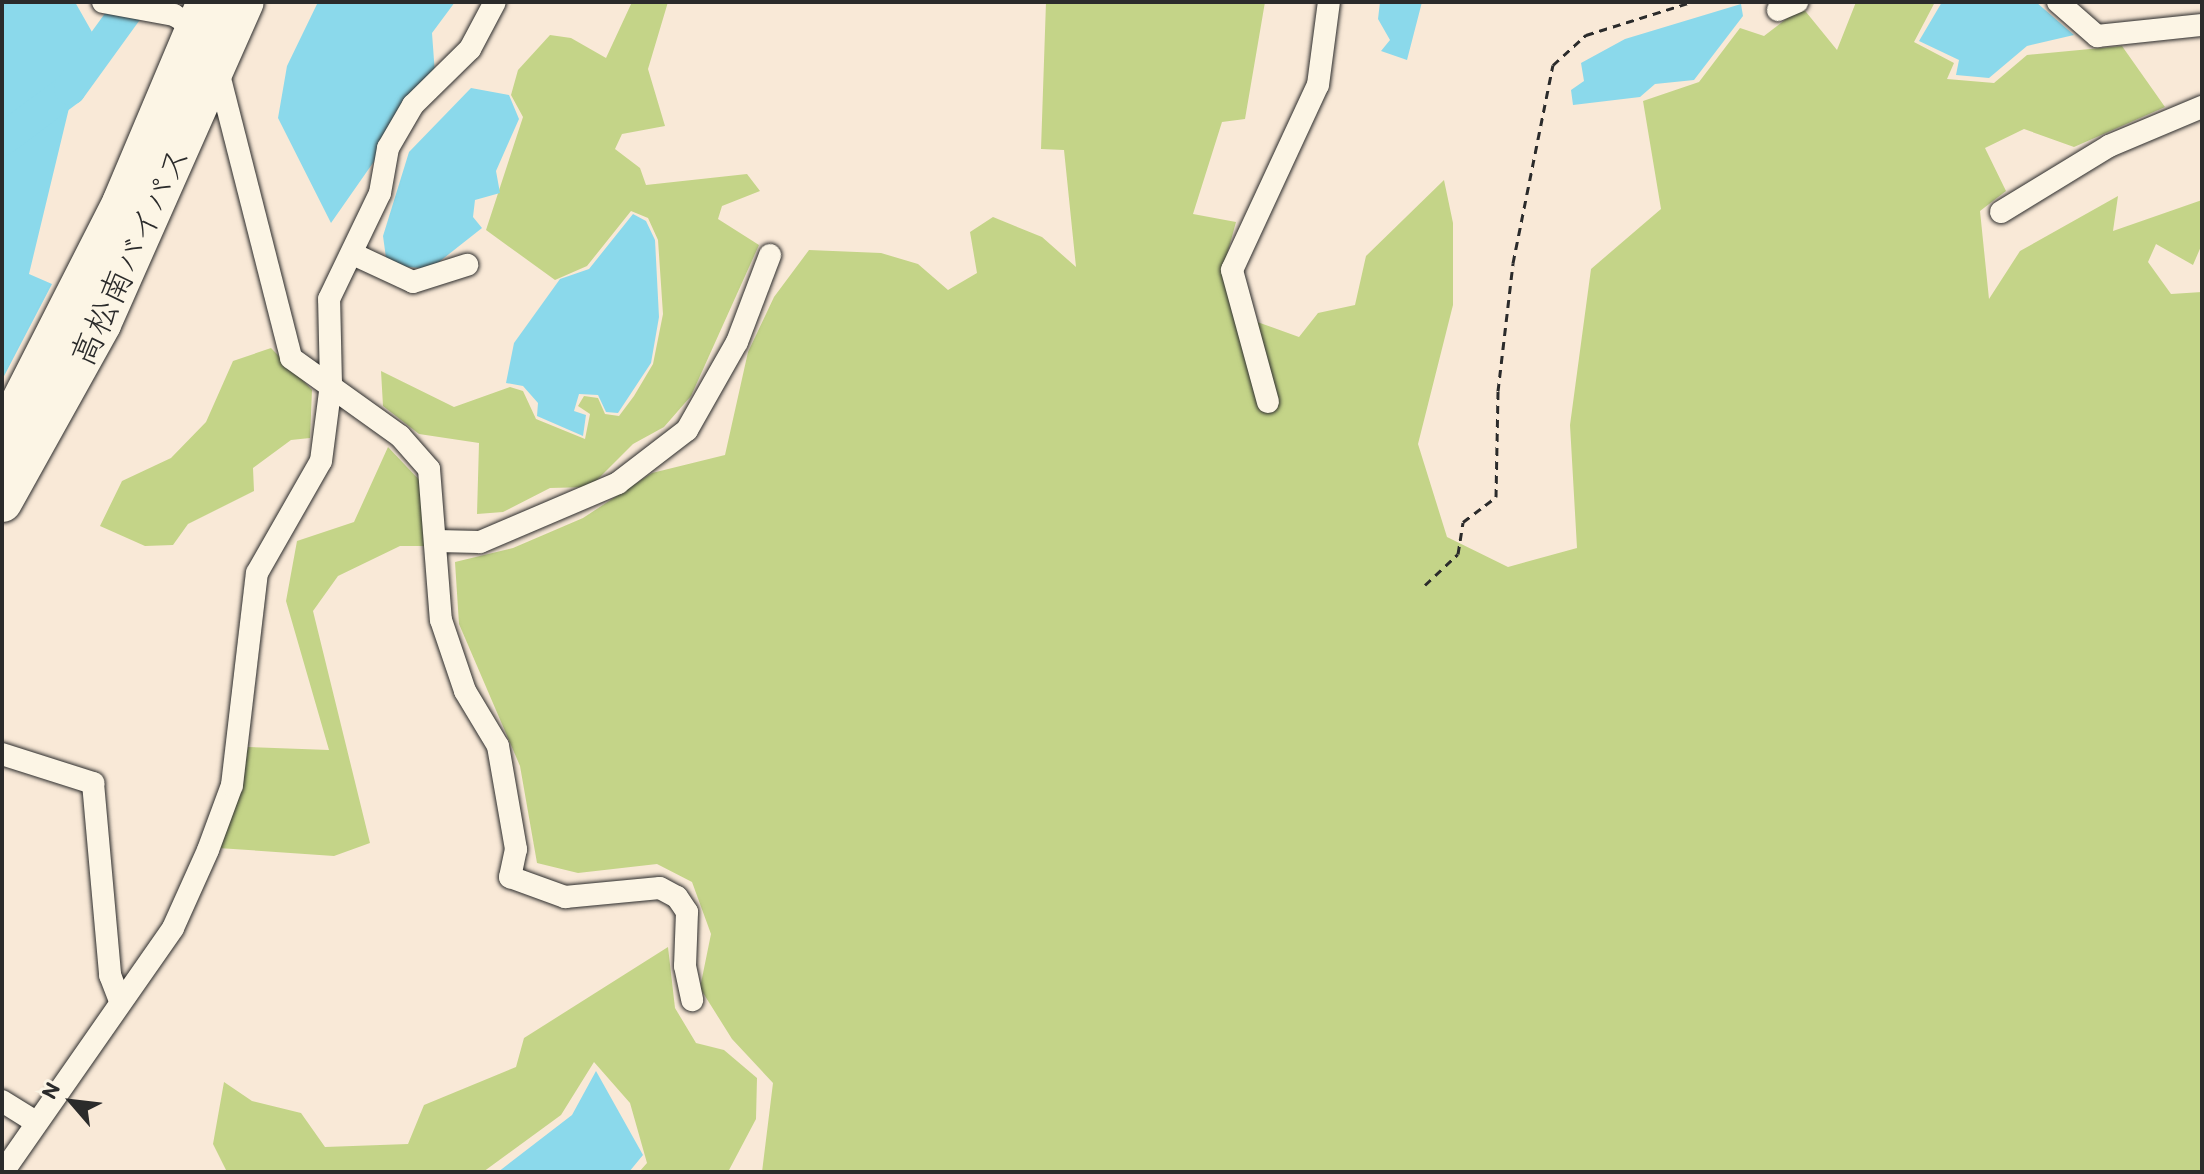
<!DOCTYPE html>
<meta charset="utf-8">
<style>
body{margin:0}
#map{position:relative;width:2204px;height:1174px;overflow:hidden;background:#f9e9d7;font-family:Itim,"Klee One",sans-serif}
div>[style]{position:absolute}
.green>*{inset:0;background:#c4d488}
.water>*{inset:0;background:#8bd9eb}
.river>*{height:32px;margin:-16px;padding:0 16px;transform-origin:16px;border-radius:16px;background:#8bd9eb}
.path>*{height:3px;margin-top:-1.5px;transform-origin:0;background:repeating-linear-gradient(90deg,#2b2b2b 0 8px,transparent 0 14px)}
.roads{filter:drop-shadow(0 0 2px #2b2b2b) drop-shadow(0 0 2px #2b2b2b)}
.street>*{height:22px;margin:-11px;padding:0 11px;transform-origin:11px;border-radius:11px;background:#fcf5e5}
.highway>*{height:40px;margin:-20px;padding:0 20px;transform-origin:20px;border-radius:20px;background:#fcf5e5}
span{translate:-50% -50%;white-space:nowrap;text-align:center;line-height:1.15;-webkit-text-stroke:7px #fcf5e5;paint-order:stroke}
.street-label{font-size:34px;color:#2b2b2b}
.frame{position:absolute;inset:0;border:4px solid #2b2b2b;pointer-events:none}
.north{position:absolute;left:32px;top:1062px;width:80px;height:80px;-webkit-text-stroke:6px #fcf5e5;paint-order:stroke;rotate:298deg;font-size:22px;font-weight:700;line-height:32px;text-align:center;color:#2b2b2b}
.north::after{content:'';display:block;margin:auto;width:28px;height:36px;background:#2b2b2b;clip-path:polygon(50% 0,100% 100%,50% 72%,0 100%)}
</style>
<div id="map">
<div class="green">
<div style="clip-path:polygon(632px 2px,668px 2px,648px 69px,665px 126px,622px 134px,615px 149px,640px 168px,646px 185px,747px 174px,760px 191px,722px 206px,718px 219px,759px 245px,691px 396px,664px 427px,633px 444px,590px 487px,550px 488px,503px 512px,477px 514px,479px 443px,419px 434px,383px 406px,381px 371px,454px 407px,510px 387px,523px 391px,536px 419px,585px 439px,590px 414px,578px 406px,584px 396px,598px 398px,605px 414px,619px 416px,634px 396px,653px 364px,663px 314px,658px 240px,648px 218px,631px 211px,587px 266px,555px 280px,486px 230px,523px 117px,511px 95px,518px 70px,550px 35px,571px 38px,606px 58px)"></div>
<div style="clip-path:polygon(1046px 2px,1265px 2px,1245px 119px,1222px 122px,1193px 214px,1236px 222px,1223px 269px,1232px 313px,1299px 337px,1318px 313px,1355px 305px,1366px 256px,1444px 180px,1453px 223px,1453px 305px,1418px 444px,1447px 537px,1508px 567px,1577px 548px,1570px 425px,1591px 269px,1661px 209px,1643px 101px,1699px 82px,1740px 28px,1764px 36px,1802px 7px,1837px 50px,1856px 2px,1935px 2px,1914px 42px,1954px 63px,1947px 79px,1994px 83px,2027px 55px,2122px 46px,2165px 107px,2074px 147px,2024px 129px,1985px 148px,2006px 191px,1980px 211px,1989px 299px,2020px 251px,2118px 196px,2113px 231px,2202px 200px,2202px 244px,2193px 265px,2156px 244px,2148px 262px,2171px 294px,2202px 292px,2202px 1172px,762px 1172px,773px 1083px,732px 1039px,700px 988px,711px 934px,692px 882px,657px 864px,578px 873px,537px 863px,520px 766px,459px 624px,455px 562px,513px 548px,583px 518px,652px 473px,725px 455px,748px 352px,774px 297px,809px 250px,881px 253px,918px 264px,948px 290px,977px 273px,970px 232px,993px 217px,1042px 237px,1076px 267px,1064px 150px,1041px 149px)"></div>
<div style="clip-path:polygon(271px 348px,312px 390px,310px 438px,291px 440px,253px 468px,254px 491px,188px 524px,173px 545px,145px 546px,100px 526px,122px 481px,171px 458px,206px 422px,233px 361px)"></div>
<div style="clip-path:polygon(388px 447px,425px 486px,427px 546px,400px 546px,338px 576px,313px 611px,370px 843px,334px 856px,218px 848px,248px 747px,329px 750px,286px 601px,297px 541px,354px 522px)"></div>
<div style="clip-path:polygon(668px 947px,675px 1008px,696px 1043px,724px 1050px,757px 1078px,756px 1119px,728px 1172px,639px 1172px,647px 1163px,630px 1103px,594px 1062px,561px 1115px,483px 1172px,227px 1172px,213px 1144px,224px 1082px,252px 1101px,301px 1113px,325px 1147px,408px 1144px,424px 1105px,516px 1067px,524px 1038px)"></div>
</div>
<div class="water">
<div style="clip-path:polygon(2px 2px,75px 2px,92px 32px,65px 77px,70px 104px,29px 274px,52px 284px,2px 380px)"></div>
<div style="clip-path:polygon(318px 2px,455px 2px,432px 33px,435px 74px,331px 223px,278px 118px,287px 66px)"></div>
<div style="clip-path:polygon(1380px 2px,1422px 2px,1407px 60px,1381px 51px,1390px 40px,1378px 19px)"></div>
<div style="clip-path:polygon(1942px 2px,2036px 2px,2074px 35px,2027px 46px,1989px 78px,1956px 75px,1959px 60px,1919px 41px)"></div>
<div style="clip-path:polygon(1741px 4px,1743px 16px,1694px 80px,1655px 84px,1640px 97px,1573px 105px,1571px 90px,1584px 81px,1581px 63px,1625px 39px)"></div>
<div style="clip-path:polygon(471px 88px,509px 95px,519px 119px,496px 171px,500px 193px,475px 200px,473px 217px,482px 228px,430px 269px,387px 265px,383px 236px,409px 152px)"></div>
<div style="clip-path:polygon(633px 214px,646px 221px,655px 240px,659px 317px,651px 363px,618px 413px,606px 412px,598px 395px,579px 394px,574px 411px,586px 415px,583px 436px,537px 416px,538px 403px,523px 386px,506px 383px,514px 343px,560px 279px,589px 269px)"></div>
<div style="clip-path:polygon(596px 1071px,643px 1155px,629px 1172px,498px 1172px,572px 1115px)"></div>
</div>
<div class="river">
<div style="left:2px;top:140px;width:85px;rotate:-36.9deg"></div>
<div style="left:70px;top:89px;width:107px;rotate:-54.1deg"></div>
</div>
<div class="path">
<div style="left:1425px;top:585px;width:45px;rotate:-43.2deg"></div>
<div style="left:1458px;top:554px;width:32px;rotate:-81deg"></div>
<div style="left:1463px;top:522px;width:41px;rotate:-37.1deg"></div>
<div style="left:1496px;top:497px;width:106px;rotate:-88.9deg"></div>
<div style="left:1498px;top:391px;width:129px;rotate:-83.3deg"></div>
<div style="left:1513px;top:263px;width:202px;rotate:-78.6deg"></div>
<div style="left:1553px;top:65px;width:45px;rotate:-42.3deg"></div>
<div style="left:1586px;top:35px;width:110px;rotate:-17.4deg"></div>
</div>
<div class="roads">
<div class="street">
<div style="left:103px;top:2px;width:72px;rotate:10.4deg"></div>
<div style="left:174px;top:15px;width:32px;rotate:32deg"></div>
<div style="left:2058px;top:2px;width:52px;rotate:41.1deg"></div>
<div style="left:2097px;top:36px;width:106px;rotate:-6deg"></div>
<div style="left:1778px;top:10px;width:21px;rotate:-23deg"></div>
<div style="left:216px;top:63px;width:304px;rotate:75.7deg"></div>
<div style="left:291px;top:358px;width:134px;rotate:35.6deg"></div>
<div style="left:400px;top:436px;width:44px;rotate:48.7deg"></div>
<div style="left:429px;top:469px;width:151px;rotate:85.5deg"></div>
<div style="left:441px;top:620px;width:75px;rotate:71.3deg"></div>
<div style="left:465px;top:691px;width:64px;rotate:59deg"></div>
<div style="left:498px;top:746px;width:105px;rotate:80.1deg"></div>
<div style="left:516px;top:849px;width:29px;rotate:102deg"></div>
<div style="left:510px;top:877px;width:59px;rotate:20deg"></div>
<div style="left:565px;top:897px;width:95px;rotate:-5.4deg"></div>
<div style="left:660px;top:888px;width:19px;rotate:28deg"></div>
<div style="left:677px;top:897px;width:18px;rotate:56deg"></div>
<div style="left:687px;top:912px;width:54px;rotate:92.1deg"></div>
<div style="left:685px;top:966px;width:35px;rotate:78deg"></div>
<div style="left:2001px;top:212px;width:127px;rotate:-31.4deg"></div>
<div style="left:2109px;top:146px;width:101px;rotate:-22.8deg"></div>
<div style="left:353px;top:254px;width:66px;rotate:25deg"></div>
<div style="left:413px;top:282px;width:57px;rotate:-17.5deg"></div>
<div style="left:1268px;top:402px;width:137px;rotate:-105.3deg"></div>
<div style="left:1232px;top:270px;width:204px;rotate:-65.1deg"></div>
<div style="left:1318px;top:85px;width:84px;rotate:-82.5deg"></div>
<div style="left:437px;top:541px;width:43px;rotate:1.3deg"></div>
<div style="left:480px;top:542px;width:150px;rotate:-23.1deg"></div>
<div style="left:618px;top:483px;width:87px;rotate:-37.5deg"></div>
<div style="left:687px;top:430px;width:101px;rotate:-60.4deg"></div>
<div style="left:737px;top:342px;width:93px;rotate:-69.2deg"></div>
<div style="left:2px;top:754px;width:96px;rotate:17.7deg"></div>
<div style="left:93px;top:783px;width:193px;rotate:84.9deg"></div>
<div style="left:110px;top:975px;width:28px;rotate:69deg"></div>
<div style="left:2px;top:1101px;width:40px;rotate:32deg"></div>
<div style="left:3px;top:1172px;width:297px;rotate:-55.1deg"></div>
<div style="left:173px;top:928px;width:85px;rotate:-65.8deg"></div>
<div style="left:208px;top:850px;width:69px;rotate:-69.7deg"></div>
<div style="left:232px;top:785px;width:213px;rotate:-83.3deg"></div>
<div style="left:257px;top:573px;width:129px;rotate:-60.3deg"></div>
<div style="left:321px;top:461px;width:78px;rotate:-82.6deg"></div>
<div style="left:331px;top:384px;width:85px;rotate:-91.3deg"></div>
<div style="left:329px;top:299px;width:118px;rotate:-64.3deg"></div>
<div style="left:380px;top:193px;width:46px;rotate:-79.9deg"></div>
<div style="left:388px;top:148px;width:50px;rotate:-59.8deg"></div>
<div style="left:413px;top:105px;width:80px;rotate:-44.5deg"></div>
<div style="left:470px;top:49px;width:53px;rotate:-62deg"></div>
</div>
<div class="highway">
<div style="left:2px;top:439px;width:265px;rotate:-63deg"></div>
<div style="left:122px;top:203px;width:218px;rotate:-67.1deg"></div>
<div style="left:2px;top:502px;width:204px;rotate:-60.9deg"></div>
<div style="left:101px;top:324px;width:352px;rotate:-66.1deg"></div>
</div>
</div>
<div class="street-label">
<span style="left:130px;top:256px;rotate:-65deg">高松南バイパス</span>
</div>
<div class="frame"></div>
<div class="north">N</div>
</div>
